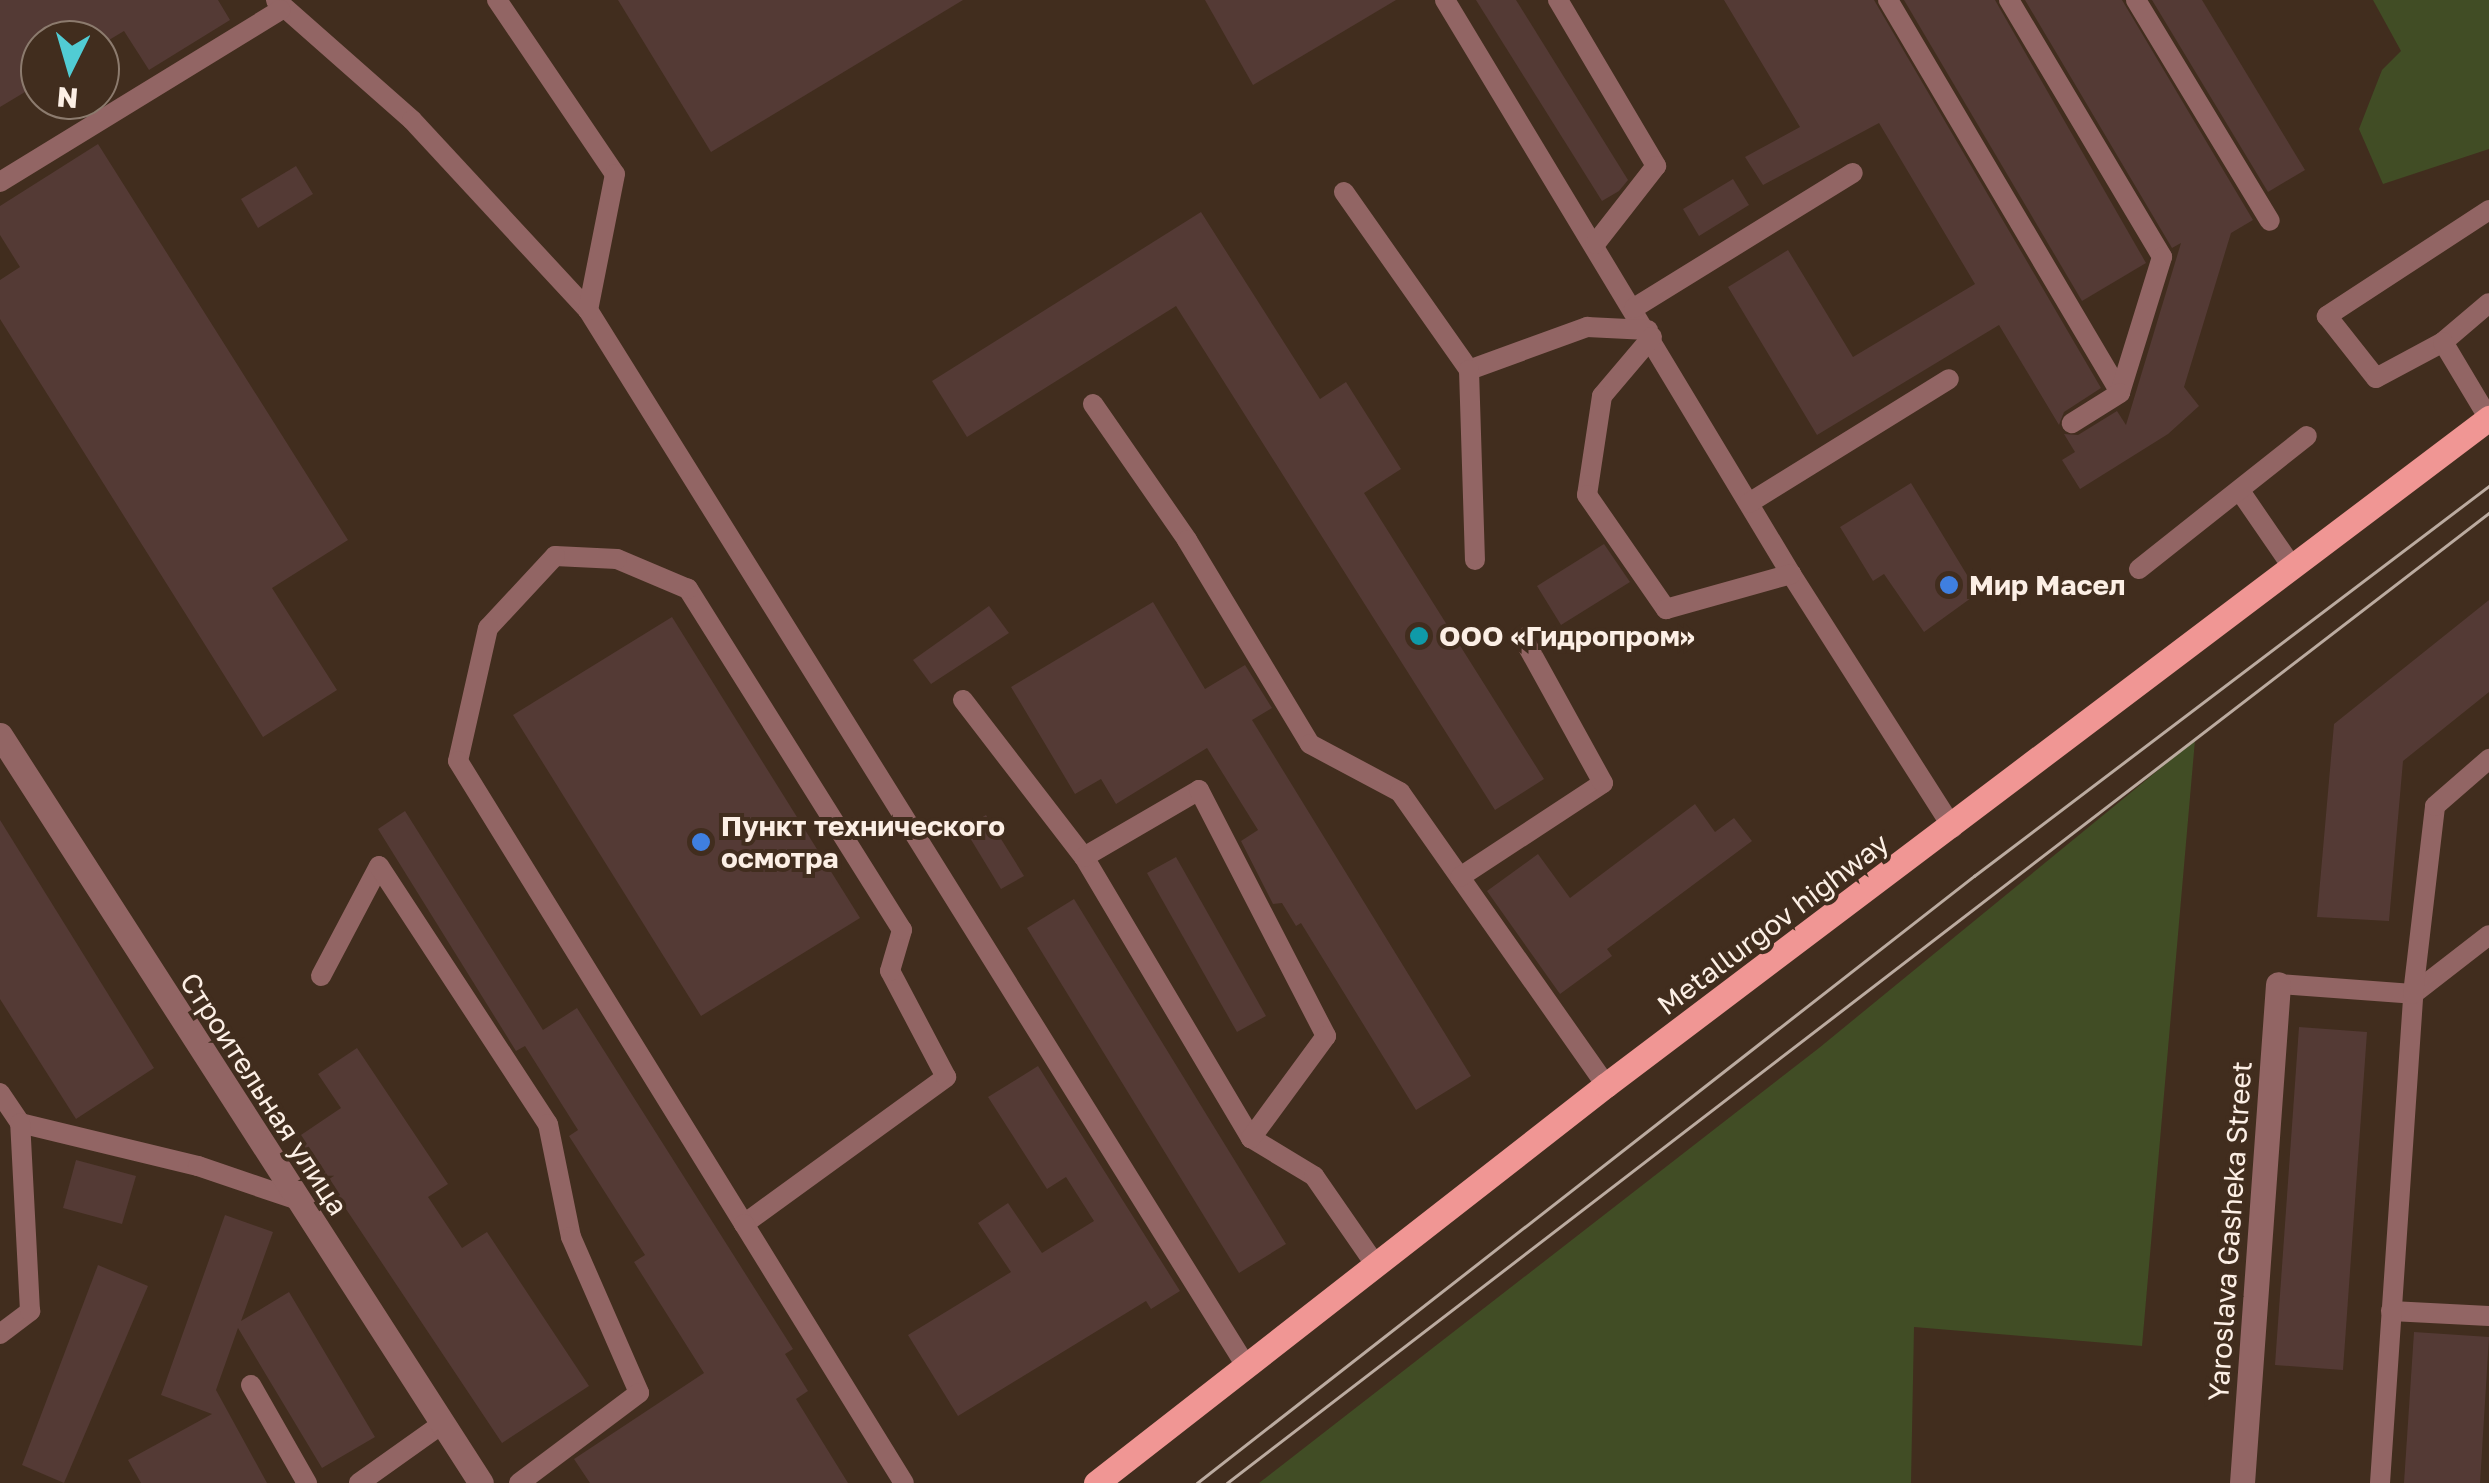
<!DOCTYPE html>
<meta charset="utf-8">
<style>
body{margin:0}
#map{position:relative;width:2489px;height:1483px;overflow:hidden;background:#412d1e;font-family:"Golos Text",sans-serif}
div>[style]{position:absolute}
.green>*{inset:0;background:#414d25}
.building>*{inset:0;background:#543a35}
.lane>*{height:20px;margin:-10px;padding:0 10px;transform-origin:10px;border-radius:10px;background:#926564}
.street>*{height:25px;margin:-12.5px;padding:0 12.5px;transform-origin:12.5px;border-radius:12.5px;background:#926564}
.primary>*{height:25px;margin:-12.5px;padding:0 12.5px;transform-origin:12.5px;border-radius:12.5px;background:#f09694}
.tram>*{height:2.5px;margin:-1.25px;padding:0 1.25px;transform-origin:1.25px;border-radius:1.25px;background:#bbaba0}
.dots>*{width:28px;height:28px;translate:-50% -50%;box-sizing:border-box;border:5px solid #412d1e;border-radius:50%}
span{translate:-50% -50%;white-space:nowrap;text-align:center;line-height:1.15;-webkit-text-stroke:8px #412d1e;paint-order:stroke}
.poi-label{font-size:28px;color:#fcefe5;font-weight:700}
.left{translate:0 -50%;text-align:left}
.street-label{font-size:28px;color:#fcefe5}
.north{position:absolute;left:20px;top:20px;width:100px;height:100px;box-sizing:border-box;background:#412d1e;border:2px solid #8c7b6e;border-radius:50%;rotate:185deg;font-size:28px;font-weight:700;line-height:40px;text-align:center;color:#fcefe5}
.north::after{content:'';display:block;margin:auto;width:35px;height:45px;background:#51ccd4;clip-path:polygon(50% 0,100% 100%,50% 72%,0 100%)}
</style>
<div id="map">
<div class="green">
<div style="clip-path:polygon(2373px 0,2489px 0,2489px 149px,2383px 184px,2359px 129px,2382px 70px,2401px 51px)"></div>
<div style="clip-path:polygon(2195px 740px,2142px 1346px,1914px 1327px,1911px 1483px,1259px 1483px,1819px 1048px)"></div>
</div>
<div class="building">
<div style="clip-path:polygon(0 0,218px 0,230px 20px,149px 70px,124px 31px,109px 40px,40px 40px,40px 83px,0 107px)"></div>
<div style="clip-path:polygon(618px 0,963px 0,711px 152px)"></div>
<div style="clip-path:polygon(1205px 0,1396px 0,1253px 85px)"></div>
<div style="clip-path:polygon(1476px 0,1516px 0,1628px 180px,1619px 191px,1602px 201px)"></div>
<div style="clip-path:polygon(1724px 0,1874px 0,2101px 388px,2064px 412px,2059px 425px,1999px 325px,1817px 435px,1728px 287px,1788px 250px,1853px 357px,1975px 284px,1879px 123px,1763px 185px,1745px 157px,1800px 127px)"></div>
<div style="clip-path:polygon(1904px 0,1995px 0,2146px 263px,2082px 301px)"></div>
<div style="clip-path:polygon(2025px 0,2122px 0,2253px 220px,2231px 233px,2184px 387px,2199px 406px,2168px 434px,2080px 489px,2062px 460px,2075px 452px,2064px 434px,2078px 435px,2117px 411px,2126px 425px,2181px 243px,2172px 248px)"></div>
<div style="clip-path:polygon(2152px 0,2202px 0,2305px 170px,2268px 192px)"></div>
<div style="clip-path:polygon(98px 144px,348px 540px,272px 588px,337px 690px,263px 737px,0 319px,0 280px,20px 267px,0 235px,0 206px)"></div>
<div style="clip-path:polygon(296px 166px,313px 194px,258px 228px,241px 199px)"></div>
<div style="clip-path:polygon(1733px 179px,1749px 205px,1699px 236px,1683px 209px)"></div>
<div style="clip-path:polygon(1201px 212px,1320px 399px,1346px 382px,1401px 469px,1364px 493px,1544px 779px,1495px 810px,1176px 306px,967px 437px,932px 381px)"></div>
<div style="clip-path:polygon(1911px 483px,1978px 593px,1924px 632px,1884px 574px,1873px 581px,1840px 527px)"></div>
<div style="clip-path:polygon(1604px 544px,1630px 582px,1561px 625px,1537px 586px)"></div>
<div style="clip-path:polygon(2489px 600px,2489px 692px,2403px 761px,2389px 921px,2317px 917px,2334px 724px)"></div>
<div style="clip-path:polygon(1153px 602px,1205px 689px,1245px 665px,1272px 708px,1252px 720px,1471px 1076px,1416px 1110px,1301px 923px,1296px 926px,1282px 903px,1273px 904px,1241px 841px,1258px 830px,1207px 748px,1116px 804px,1101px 779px,1075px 794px,1011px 687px)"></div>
<div style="clip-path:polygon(989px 606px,1009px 633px,931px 684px,913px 660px)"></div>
<div style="clip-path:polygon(672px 617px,860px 918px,701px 1016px,513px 715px)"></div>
<div style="clip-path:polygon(1695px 804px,1715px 832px,1734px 818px,1752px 841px,1607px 949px,1612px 956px,1560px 994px,1487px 891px,1538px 854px,1570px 898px)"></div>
<div style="clip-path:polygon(405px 811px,543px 1030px,577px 1008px,793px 1349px,785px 1354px,808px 1391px,796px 1399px,848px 1483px,590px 1483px,574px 1459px,704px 1373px,634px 1262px,645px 1255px,569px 1136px,578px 1130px,525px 1046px,516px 1051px,378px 829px)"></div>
<div style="clip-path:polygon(986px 815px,1024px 876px,1001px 889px,964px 828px)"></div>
<div style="clip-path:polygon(0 820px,154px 1068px,76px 1119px,0 999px)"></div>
<div style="clip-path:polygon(1176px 857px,1266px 1016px,1237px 1032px,1147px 873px)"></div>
<div style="clip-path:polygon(1074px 899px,1286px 1244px,1239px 1273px,1027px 928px)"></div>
<div style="clip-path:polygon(2299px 1027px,2367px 1032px,2343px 1370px,2275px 1365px)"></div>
<div style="clip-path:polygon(357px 1048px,448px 1184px,428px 1197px,462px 1248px,487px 1232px,589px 1386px,502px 1443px,298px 1137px,341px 1108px,318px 1074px)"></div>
<div style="clip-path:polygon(1038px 1066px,1180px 1291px,1151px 1309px,1146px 1301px,958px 1416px,908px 1335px,1011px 1272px,978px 1223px,1008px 1203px,1042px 1253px,1094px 1221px,1066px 1177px,1047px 1189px,988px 1097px)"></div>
<div style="clip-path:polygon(76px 1160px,136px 1176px,122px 1224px,63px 1208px)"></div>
<div style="clip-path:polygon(225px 1215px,273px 1232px,241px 1321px,289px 1292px,375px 1437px,322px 1468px,238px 1328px,216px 1390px,267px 1483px,141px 1483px,128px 1460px,212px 1414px,161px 1395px)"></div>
<div style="clip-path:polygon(98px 1265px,148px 1286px,64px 1483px,22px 1465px)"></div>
<div style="clip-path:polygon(2414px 1332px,2489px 1337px,2480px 1483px,2404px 1483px)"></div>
</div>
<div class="lane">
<div style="left:276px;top:0;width:181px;rotate:41.4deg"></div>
<div style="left:412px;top:120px;width:259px;rotate:47.2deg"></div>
<div style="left:588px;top:310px;width:1244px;rotate:58.07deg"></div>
<div style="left:497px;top:0;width:210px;rotate:55.9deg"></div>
<div style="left:615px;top:174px;width:139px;rotate:101.2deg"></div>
<div style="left:1445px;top:0;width:670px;rotate:58.92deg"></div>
<div style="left:1791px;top:574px;width:301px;rotate:57.5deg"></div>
<div style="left:1558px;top:0;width:193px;rotate:59.4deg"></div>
<div style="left:1656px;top:166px;width:99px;rotate:128deg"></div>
<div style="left:1888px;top:0;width:456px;rotate:59.4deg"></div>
<div style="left:2009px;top:0;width:299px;rotate:59.2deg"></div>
<div style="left:2162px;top:257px;width:142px;rotate:107.2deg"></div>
<div style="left:2120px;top:393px;width:57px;rotate:148deg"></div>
<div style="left:2136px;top:0;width:258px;rotate:58.8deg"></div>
<div style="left:0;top:182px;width:329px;rotate:-31.5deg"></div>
<div style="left:1344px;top:192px;width:218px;rotate:54.9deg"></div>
<div style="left:1469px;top:370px;width:126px;rotate:-20deg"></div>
<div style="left:1587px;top:327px;width:61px;rotate:2.8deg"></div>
<div style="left:2489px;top:210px;width:194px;rotate:146.8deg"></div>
<div style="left:2327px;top:316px;width:79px;rotate:51.7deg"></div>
<div style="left:2376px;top:378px;width:76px;rotate:-28.2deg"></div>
<div style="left:2443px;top:342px;width:60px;rotate:-40.3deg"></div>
<div style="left:1634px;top:308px;width:257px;rotate:-31.7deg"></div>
<div style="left:1652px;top:337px;width:77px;rotate:130.3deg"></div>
<div style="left:1602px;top:396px;width:100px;rotate:98.6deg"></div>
<div style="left:1587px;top:495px;width:139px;rotate:55.3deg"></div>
<div style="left:1666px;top:609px;width:130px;rotate:-15.6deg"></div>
<div style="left:2443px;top:342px;width:90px;rotate:59.1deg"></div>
<div style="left:1469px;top:370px;width:190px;rotate:88.2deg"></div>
<div style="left:1093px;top:404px;width:165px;rotate:55.3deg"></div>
<div style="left:1187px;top:540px;width:238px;rotate:58.9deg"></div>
<div style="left:1310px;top:744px;width:102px;rotate:28.1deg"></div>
<div style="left:1400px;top:792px;width:358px;rotate:54.9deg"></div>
<div style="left:2240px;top:491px;width:93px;rotate:55.5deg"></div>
<div style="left:1749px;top:503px;width:235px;rotate:-31.8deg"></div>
<div style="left:2139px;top:569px;width:214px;rotate:-38.4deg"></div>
<div style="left:963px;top:700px;width:198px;rotate:52.4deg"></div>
<div style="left:1084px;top:857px;width:327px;rotate:59.3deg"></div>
<div style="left:1251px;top:1138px;width:74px;rotate:31.1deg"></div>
<div style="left:1314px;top:1176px;width:107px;rotate:55.3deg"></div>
<div style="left:1084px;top:857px;width:133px;rotate:-30.2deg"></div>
<div style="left:1199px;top:790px;width:277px;rotate:62.7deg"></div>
<div style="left:1326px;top:1036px;width:127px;rotate:126.3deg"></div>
<div style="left:1460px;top:877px;width:171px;rotate:-33.3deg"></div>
<div style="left:1603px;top:783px;width:166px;rotate:-118.9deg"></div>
<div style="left:321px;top:976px;width:124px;rotate:-62.2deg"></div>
<div style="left:379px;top:866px;width:308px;rotate:56.8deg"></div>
<div style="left:548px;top:1124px;width:115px;rotate:78.5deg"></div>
<div style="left:571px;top:1237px;width:170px;rotate:66.4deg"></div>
<div style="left:639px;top:1393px;width:150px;rotate:143.1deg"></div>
<div style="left:2278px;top:984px;width:135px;rotate:4.2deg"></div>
<div style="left:2413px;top:994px;width:96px;rotate:-37.8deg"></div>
<div style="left:0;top:1093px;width:36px;rotate:56deg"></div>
<div style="left:20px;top:1123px;width:183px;rotate:13.6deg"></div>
<div style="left:198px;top:1166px;width:102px;rotate:18.8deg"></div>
<div style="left:744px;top:1224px;width:250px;rotate:-36deg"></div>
<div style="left:946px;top:1077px;width:120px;rotate:-117.8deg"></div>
<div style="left:890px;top:971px;width:43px;rotate:-73.7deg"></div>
<div style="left:902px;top:930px;width:403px;rotate:-122.1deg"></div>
<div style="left:688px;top:589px;width:77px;rotate:-157.1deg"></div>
<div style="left:617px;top:559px;width:62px;rotate:-177.2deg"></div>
<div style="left:555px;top:556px;width:98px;rotate:132.9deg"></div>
<div style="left:488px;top:628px;width:136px;rotate:102.7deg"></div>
<div style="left:458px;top:761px;width:544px;rotate:58.3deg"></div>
<div style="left:744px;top:1224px;width:304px;rotate:58.3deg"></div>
<div style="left:2391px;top:1311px;width:98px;rotate:2.9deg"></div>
<div style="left:0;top:1334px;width:38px;rotate:-37deg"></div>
<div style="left:30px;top:1311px;width:188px;rotate:-93deg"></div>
<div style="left:251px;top:1385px;width:113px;rotate:60.3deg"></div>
<div style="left:359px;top:1483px;width:102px;rotate:-35.4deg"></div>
<div style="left:2380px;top:1483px;width:490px;rotate:-86.1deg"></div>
<div style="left:2413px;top:994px;width:189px;rotate:-83.3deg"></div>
<div style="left:2435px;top:806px;width:72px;rotate:-41deg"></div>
</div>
<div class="street">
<div style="left:0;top:735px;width:889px;rotate:57.26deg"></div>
<div style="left:2242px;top:1483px;width:500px;rotate:-85.87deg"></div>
</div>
<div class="primary">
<div style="left:1096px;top:1483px;width:647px;rotate:-37.97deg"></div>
<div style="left:1606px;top:1085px;width:1107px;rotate:-37.07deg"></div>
</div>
<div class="tram">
<div style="left:1197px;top:1483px;width:986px;rotate:-38deg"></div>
<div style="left:1974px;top:876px;width:646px;rotate:-37.14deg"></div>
<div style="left:1227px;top:1483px;width:1592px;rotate:-37.55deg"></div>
</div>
<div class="dots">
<div style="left:1949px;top:585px;background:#3f7fe0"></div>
<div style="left:1419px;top:636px;background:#0f9aa8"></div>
<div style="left:701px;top:842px;background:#3f7fe0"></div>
</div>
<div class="poi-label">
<span class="left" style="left:1969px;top:585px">Мир Масел</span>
<span class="left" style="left:1439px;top:636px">ООО «Гидропром»</span>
<span class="left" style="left:721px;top:842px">Пункт технического<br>осмотра</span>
</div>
<div class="street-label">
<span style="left:1773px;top:924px;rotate:-37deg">Metallurgov highway</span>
<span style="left:264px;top:1094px;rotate:57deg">Строительная улица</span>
<span style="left:2230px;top:1231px;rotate:-86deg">Yaroslava Gasheka Street</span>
</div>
<div class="north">N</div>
</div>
